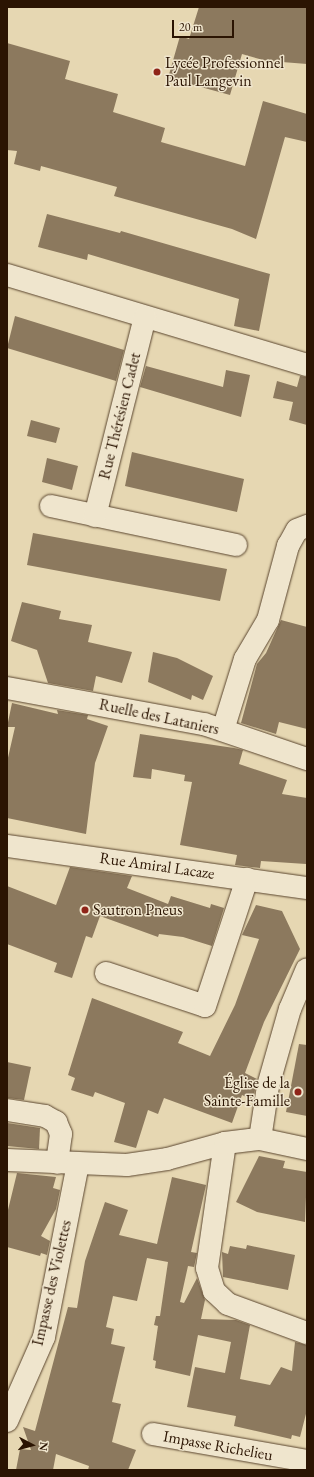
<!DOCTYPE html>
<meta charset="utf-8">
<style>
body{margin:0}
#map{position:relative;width:314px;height:1477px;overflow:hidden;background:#e6d7b2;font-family:"EB Garamond",serif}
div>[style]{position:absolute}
.building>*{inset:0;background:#8c795e}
.roads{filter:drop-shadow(0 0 1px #5a452e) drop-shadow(0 0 1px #5a452e)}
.minor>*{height:22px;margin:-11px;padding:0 11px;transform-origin:11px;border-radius:11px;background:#efe5cd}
.dots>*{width:11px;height:11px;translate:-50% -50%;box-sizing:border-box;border:2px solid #efe5cd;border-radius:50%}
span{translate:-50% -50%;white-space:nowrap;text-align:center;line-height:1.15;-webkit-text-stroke:3px #efe5cd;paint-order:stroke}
.poi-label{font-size:16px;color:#2b1402}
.left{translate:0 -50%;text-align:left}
.right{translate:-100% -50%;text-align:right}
.street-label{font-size:16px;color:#2b1402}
.frame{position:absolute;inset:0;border:8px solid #2b1402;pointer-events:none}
.north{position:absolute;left:12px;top:1425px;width:40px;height:40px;-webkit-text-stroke:3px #efe5cd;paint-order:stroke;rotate:96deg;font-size:11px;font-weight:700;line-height:16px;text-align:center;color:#2b1402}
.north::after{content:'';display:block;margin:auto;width:14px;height:18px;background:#2b1402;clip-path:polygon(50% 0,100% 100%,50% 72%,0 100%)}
.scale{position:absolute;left:172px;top:20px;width:62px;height:18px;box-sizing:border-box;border:2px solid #2b1402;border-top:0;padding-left:5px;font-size:12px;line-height:14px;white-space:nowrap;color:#2b1402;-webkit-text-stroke:3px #efe5cd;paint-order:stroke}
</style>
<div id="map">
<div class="building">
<div style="clip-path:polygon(199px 7px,307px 7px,307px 64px,282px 62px,281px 65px,242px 54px,230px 95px,168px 78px,180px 36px,189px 39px)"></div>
<div style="clip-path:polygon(7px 43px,70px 61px,65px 79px,118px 94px,113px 112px,165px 128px,161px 142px,245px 166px,263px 101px,307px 114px,307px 142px,285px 137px,256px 239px,232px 229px,114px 196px,117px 187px,41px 166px,40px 171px,14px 164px,17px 151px,7px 150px)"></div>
<div style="clip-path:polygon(47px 214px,120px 233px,121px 231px,270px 274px,259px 331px,234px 326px,239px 299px,88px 254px,87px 260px,38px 247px)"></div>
<div style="clip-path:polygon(15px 316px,124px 350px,116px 381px,7px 348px)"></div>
<div style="clip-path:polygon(146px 366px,223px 387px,226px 370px,250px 375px,241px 417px,140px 387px)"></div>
<div style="clip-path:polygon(300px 376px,307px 377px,307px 425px,289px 420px,293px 402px,273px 398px,277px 381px,297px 387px)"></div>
<div style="clip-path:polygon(31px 420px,60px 428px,56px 443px,27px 436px)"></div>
<div style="clip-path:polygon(132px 452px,244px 479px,237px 512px,125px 486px)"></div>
<div style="clip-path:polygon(47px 458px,78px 466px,72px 490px,42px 482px)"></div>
<div style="clip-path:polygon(33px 533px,227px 569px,220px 601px,27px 565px)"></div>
<div style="clip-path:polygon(22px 602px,61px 611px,59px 619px,92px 625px,88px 642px,132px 652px,122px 683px,96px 676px,93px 691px,48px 683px,37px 650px,11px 641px)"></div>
<div style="clip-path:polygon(281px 620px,307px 627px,307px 729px,279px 722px,276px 734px,241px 723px,257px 664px,266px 653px)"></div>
<div style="clip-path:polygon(153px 652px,177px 658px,213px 676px,203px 700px,192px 695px,191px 700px,148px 682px)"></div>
<div style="clip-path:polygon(12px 703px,58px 714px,57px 710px,88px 715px,87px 719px,108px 726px,95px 763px,86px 834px,7px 818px,7px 762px,15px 727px,7px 727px)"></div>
<div style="clip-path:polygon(140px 734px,234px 748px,243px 750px,239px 764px,287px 780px,282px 794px,307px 798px,306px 864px,261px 861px,260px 868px,235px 865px,237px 855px,180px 845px,192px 782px,184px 781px,185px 775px,152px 769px,151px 779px,133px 777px)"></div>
<div style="clip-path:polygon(70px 867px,132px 876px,127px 888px,168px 904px,171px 896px,210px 908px,211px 904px,224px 908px,212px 946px,183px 937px,159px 934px,158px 937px,100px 916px,92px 938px,86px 936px,72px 978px,54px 972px,57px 963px,7px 944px,7px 886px,56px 905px)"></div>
<div style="clip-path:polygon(256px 905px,282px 911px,300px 949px,264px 1022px,245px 1073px,257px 1079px,253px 1100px,242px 1095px,232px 1123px,164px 1098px,158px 1114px,148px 1110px,136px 1148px,114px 1142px,125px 1103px,95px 1092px,93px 1097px,71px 1090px,75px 1078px,68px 1075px,92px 998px,183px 1032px,178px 1043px,210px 1056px,235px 1005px,259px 939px,242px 935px)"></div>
<div style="clip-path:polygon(299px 1044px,307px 1045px,307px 1116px,286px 1112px)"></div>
<div style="clip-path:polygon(7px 1062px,31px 1067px,24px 1100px,7px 1098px)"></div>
<div style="clip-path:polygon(7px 1123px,40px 1128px,39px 1149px,7px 1146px)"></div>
<div style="clip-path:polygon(259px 1156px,285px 1161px,283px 1168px,307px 1172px,305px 1222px,257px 1212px,236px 1202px)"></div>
<div style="clip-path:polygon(17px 1173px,56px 1177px,53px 1188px,60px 1190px,56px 1209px,41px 1236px,50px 1241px,47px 1255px,41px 1253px,40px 1256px,7px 1247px,7px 1214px)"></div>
<div style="clip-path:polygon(172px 1177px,206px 1185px,191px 1252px,197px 1253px,194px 1267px,188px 1266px,180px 1302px,184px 1303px,197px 1278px,205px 1300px,201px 1319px,236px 1320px,250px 1325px,240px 1379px,270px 1385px,281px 1367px,292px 1371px,295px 1342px,307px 1345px,307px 1410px,300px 1437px,292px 1435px,291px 1439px,234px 1426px,236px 1416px,187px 1407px,195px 1367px,225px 1373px,231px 1342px,198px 1335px,190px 1376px,155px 1368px,156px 1361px,153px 1360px,158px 1326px,154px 1325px,156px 1316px,160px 1316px,168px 1262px,147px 1258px,137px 1301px,113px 1296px,106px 1327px,114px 1329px,111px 1344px,125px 1347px,112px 1402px,121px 1404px,112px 1442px,136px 1450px,128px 1470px,88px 1470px,89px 1466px,56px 1454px,53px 1470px,16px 1470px,20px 1449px,31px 1450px,23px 1427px,35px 1431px,68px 1307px,77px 1308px,85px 1261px,105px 1202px,128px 1210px,119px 1235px,157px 1244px)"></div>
<div style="clip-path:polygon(247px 1245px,295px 1255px,288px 1290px,223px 1277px,222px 1252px,228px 1254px,230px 1246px,246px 1249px)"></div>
</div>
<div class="roads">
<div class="minor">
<div style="left:7px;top:275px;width:313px;rotate:16.7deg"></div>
<div style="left:51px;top:506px;width:189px;rotate:11.9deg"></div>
<div style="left:95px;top:516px;width:205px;rotate:-75.9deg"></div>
<div style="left:7px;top:688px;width:200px;rotate:10.4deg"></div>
<div style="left:204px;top:724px;width:109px;rotate:18.8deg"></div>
<div style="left:223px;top:730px;width:74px;rotate:-72.8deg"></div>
<div style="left:245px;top:659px;width:45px;rotate:-59.5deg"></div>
<div style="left:268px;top:620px;width:77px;rotate:-74.9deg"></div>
<div style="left:288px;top:546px;width:18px;rotate:-61deg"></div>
<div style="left:297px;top:530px;width:11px;rotate:-22deg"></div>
<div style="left:7px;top:846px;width:303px;rotate:8deg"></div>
<div style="left:106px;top:973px;width:104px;rotate:18.4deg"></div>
<div style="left:205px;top:1006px;width:134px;rotate:-71.7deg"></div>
<div style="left:7px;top:1110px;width:38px;rotate:9deg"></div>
<div style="left:45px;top:1116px;width:13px;rotate:29deg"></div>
<div style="left:56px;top:1122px;width:13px;rotate:67deg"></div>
<div style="left:61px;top:1134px;width:29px;rotate:98deg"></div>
<div style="left:260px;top:1139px;width:54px;rotate:-81.4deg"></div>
<div style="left:268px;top:1086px;width:80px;rotate:-74.1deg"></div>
<div style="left:290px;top:1009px;width:43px;rotate:-67deg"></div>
<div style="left:225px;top:1143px;width:126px;rotate:98.2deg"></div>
<div style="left:207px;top:1268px;width:24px;rotate:73deg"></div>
<div style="left:214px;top:1291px;width:19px;rotate:43deg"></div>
<div style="left:228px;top:1304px;width:84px;rotate:20.2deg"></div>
<div style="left:7px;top:1160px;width:120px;rotate:2.4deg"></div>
<div style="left:127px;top:1165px;width:40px;rotate:-8.5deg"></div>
<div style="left:167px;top:1159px;width:60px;rotate:-15.4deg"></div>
<div style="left:225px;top:1143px;width:35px;rotate:-7deg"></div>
<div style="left:260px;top:1139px;width:48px;rotate:12deg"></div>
<div style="left:7px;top:1421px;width:92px;rotate:-66.2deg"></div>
<div style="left:44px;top:1337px;width:176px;rotate:-78.9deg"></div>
<div style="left:153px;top:1434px;width:156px;rotate:9.9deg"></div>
</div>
</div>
<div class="dots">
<div style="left:157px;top:72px;background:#8f2418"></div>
<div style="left:85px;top:910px;background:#8f2418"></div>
<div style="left:298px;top:1092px;background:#8f2418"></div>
</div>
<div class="poi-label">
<span class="left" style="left:165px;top:72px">Lycée Professionnel<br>Paul Langevin</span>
<span class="left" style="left:93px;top:910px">Sautron Pneus</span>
<span class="right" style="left:290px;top:1092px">Église de la<br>Sainte-Famille</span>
</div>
<div class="street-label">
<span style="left:120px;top:416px;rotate:-76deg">Rue Thérésien Cadet</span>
<span style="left:159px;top:717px;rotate:12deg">Ruelle des Lataniers</span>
<span style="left:157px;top:866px;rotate:8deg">Rue Amiral Lacaze</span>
<span style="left:52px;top:1283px;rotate:-77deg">Impasse des Violettes</span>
<span style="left:218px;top:1446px;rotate:10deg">Impasse Richelieu</span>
</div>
<div class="frame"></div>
<div class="north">N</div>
<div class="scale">20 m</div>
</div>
